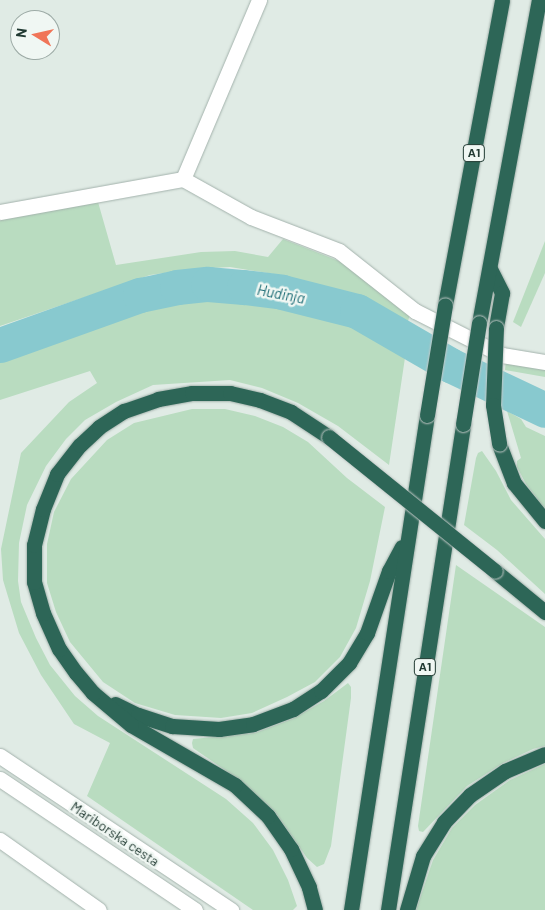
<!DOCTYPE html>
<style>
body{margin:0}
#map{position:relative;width:545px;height:910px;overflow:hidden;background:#e0ebe5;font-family:Barlow,sans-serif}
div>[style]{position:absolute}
.green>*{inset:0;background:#b9dcc0}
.river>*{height:35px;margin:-17.5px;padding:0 17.5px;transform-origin:17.5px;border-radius:17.5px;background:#88c9cf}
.roads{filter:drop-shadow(0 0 1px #a3b2ac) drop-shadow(0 0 1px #a3b2ac)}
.street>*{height:15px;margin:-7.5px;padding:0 7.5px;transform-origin:7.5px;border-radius:7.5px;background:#fff}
.secondary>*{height:15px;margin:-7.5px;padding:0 7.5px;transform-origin:7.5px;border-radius:7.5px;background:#fff}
.highway>*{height:15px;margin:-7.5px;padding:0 7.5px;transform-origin:7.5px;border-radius:7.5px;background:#2d6657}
.bridges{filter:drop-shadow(0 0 1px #c1c8c6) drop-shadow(0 0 1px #c1c8c6)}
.highway-bridge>*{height:15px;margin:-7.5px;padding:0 7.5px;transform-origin:7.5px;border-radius:7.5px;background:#2d6657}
span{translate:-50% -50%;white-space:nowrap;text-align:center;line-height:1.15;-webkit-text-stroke:5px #f0f7f3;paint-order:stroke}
.shield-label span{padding:1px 4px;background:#f0f7f3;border:1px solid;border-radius:4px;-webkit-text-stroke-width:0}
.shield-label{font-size:12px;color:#213a32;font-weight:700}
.street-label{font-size:14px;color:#213a32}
.water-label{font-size:15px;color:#1c6c75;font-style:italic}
.north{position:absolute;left:10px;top:10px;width:50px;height:50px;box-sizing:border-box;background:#f0f7f3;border:1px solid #9daba6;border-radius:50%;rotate:279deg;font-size:14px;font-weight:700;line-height:20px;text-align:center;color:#213a32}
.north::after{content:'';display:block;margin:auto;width:18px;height:22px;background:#f07558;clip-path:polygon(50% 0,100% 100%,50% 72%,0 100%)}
</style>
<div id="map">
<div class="green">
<div style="clip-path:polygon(98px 202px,116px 265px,201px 252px,235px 251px,268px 257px,283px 239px,339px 261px,375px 285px,410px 314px,407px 325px,343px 294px,286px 276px,230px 267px,193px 269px,150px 275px,0 326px,0 217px)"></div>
<div style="clip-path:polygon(545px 241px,545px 273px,521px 327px,513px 322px)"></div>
<div style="clip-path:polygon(236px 295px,273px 299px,298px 308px,350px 320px,406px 351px,389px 465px,338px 426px,298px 403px,262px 388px,230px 380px,153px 385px,116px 402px,85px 420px,66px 439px,46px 466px,27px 505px,19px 543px,18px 581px,21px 602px,36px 638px,50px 665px,75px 696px,98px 716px,226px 799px,253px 823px,273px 850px,288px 880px,297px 906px,293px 910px,253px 910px,87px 796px,110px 743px,74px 724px,41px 675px,19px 633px,3px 580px,1px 549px,21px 453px,69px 402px,97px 383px,90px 371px,0 400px,0 360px,89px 323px,144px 308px,176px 302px,219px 301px)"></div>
<div style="clip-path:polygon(506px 360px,545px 369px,545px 377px,505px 370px)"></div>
<div style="clip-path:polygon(192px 409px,225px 409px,255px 416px,283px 427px,308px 442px,347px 478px,385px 507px,370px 581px,356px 628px,340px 657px,315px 682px,287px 697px,252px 713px,221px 718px,175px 715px,135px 703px,103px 682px,70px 642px,56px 612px,47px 583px,47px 544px,54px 512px,71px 479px,107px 440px,134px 423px)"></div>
<div style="clip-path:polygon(507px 411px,521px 419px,526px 427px,545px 436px,545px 509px,526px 484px,517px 467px,517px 461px,521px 458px)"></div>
<div style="clip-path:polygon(482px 451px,496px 471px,511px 500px,545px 539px,545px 594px,497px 550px,464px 525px,476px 458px,478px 453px)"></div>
<div style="clip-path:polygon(456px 565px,545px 627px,545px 746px,533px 749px,503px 763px,467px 786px,423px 832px,419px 831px,418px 826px)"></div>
<div style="clip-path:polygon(348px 683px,351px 687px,351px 698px,331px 846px,324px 864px,317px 867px,307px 858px,275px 812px,238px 779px,193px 748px,192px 743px,193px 739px,255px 733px,292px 719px,324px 701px)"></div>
<div style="clip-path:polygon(545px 764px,545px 910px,416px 910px,433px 860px,452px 828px,475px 805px,510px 780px)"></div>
</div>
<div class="river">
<div style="left:0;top:345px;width:149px;rotate:-19.7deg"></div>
<div style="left:140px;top:295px;width:38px;rotate:-12deg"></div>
<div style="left:177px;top:287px;width:31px;rotate:-6deg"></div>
<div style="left:208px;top:284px;width:36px;rotate:5deg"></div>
<div style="left:244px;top:287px;width:38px;rotate:7deg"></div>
<div style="left:282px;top:292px;width:77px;rotate:14.2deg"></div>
<div style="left:357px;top:311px;width:108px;rotate:30.1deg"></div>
<div style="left:450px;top:365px;width:105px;rotate:25.3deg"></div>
</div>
<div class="roads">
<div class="street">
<div style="left:259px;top:0;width:194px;rotate:113deg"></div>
<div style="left:183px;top:179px;width:78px;rotate:29.2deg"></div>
<div style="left:251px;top:217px;width:94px;rotate:21.1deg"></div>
<div style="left:339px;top:251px;width:97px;rotate:38.3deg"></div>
<div style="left:415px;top:311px;width:97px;rotate:26.8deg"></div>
<div style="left:502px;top:355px;width:44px;rotate:9.2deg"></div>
<div style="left:0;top:212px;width:186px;rotate:-10.2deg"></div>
<div style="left:0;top:840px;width:121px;rotate:35.3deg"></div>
</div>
<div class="secondary">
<div style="left:0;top:756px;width:278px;rotate:33.7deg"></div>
<div style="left:0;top:779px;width:235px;rotate:33.9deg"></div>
</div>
<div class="highway">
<div style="left:490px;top:269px;width:27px;rotate:63deg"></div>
<div style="left:502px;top:293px;width:36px;rotate:100deg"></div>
<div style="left:445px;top:305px;width:310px;rotate:-79.4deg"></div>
<div style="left:479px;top:323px;width:329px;rotate:-79.5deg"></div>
<div style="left:499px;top:444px;width:42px;rotate:69deg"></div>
<div style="left:514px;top:483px;width:49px;rotate:50.8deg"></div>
<div style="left:495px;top:571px;width:65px;rotate:39.4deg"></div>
<div style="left:115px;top:704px;width:25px;rotate:26deg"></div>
<div style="left:138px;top:715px;width:36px;rotate:18deg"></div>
<div style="left:172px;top:726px;width:47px;rotate:3.7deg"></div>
<div style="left:219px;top:729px;width:34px;rotate:-8deg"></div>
<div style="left:253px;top:724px;width:43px;rotate:-20.6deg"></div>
<div style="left:293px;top:709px;width:33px;rotate:-33deg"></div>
<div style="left:321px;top:691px;width:40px;rotate:-45deg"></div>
<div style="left:349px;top:663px;width:35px;rotate:-59deg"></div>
<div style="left:367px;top:633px;width:66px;rotate:-70.5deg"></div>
<div style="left:389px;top:571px;width:27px;rotate:-62deg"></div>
<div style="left:315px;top:910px;width:24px;rotate:-105deg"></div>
<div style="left:309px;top:887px;width:42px;rotate:-115.3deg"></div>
<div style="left:291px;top:849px;width:40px;rotate:-124.9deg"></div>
<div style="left:268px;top:816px;width:45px;rotate:-136.8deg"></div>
<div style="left:235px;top:785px;width:120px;rotate:-150deg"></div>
<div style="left:131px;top:725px;width:50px;rotate:-139.9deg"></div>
<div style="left:93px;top:693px;width:26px;rotate:-130deg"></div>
<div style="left:76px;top:673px;width:29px;rotate:-125deg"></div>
<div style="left:59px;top:649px;width:39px;rotate:-114deg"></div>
<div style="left:43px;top:613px;width:32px;rotate:-106deg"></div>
<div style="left:34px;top:582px;width:37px;rotate:-90deg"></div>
<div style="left:34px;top:545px;width:37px;rotate:-76deg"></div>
<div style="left:43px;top:509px;width:38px;rotate:-68deg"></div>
<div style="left:57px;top:474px;width:37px;rotate:-52deg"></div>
<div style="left:80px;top:445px;width:26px;rotate:-43deg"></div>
<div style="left:99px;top:427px;width:30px;rotate:-33deg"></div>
<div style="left:124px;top:411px;width:36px;rotate:-19deg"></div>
<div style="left:158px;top:399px;width:35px;rotate:-10deg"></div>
<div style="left:192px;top:393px;width:38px"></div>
<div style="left:230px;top:393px;width:31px;rotate:13deg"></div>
<div style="left:260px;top:400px;width:33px;rotate:21deg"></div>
<div style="left:291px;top:412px;width:45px;rotate:33.3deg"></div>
<div style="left:351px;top:910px;width:501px;rotate:-81.27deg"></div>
<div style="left:388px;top:910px;width:492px;rotate:-81.2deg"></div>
<div style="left:407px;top:910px;width:56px;rotate:-73.5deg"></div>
<div style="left:423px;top:856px;width:40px;rotate:-58deg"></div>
<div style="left:444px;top:822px;width:37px;rotate:-46deg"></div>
<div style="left:470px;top:795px;width:42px;rotate:-34.4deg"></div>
<div style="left:505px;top:771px;width:43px;rotate:-23deg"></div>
</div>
</div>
<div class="bridges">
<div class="highway-bridge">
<div style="left:496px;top:328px;width:77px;rotate:92.2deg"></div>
<div style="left:493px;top:405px;width:39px;rotate:81deg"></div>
<div style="left:427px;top:415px;width:111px;rotate:-80.7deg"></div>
<div style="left:463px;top:424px;width:102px;rotate:-81deg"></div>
<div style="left:329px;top:437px;width:213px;rotate:38.9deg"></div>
</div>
</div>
<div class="shield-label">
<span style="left:474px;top:153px">A1</span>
<span style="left:425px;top:667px">A1</span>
</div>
<div class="street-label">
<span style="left:115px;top:834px;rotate:34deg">Mariborska cesta</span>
</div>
<div class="water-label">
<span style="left:281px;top:294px;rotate:11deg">Hudinja</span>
</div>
<div class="north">N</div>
</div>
